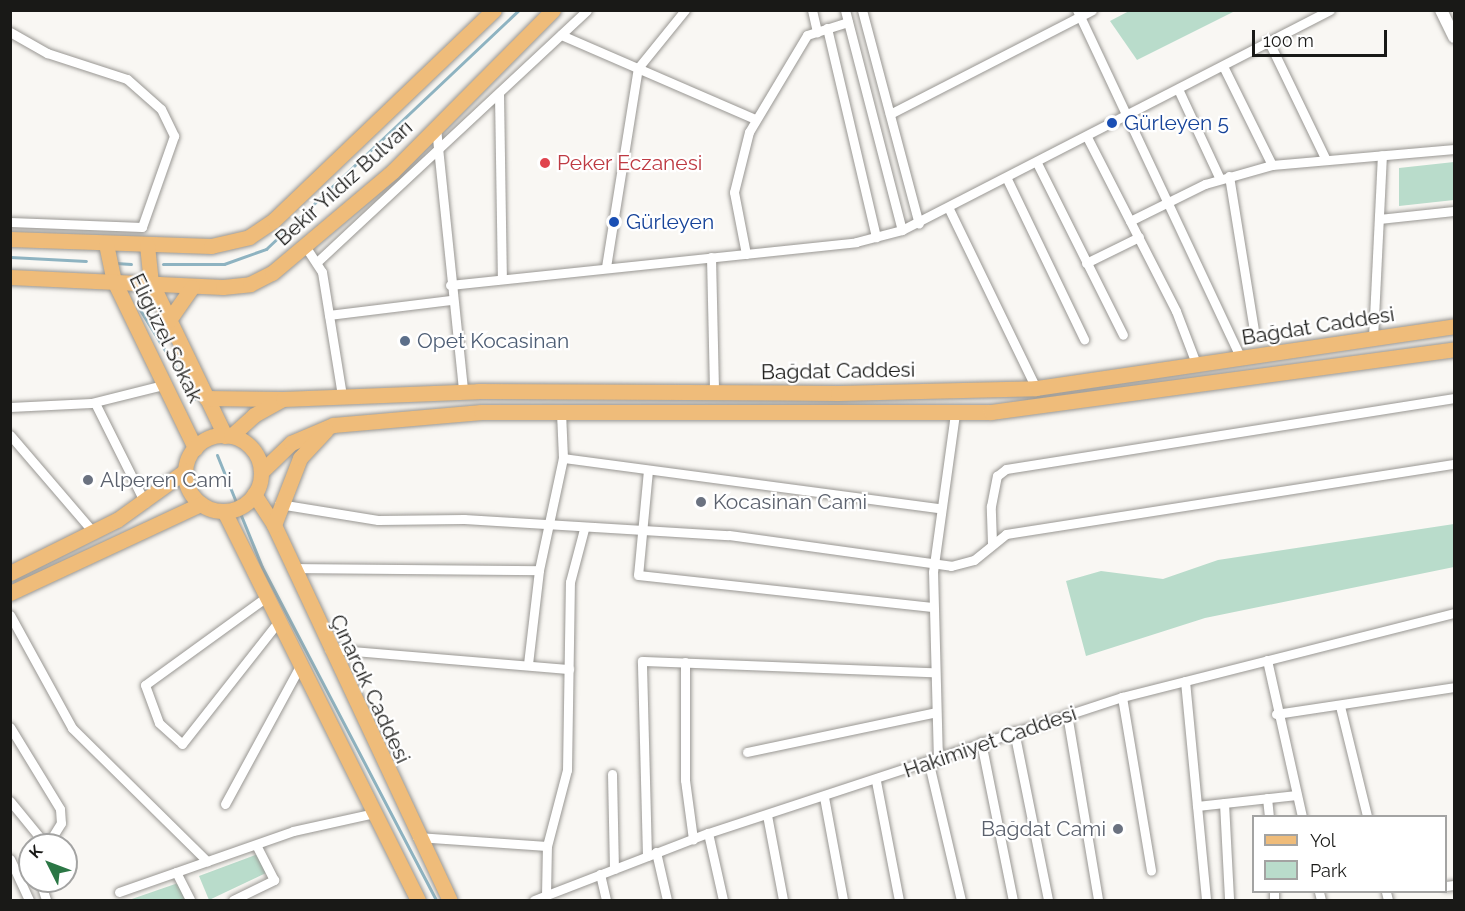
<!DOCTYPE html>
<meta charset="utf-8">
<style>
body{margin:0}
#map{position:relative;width:1465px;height:911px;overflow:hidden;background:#f9f7f3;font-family:Raleway,sans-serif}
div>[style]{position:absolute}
.green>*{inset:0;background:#b9dccb}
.stream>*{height:3px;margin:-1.5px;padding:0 1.5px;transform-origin:1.5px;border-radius:1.5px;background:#8eb3c1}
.roads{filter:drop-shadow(0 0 2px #999793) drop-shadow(0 0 2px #999793)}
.minor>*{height:9px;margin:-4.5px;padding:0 4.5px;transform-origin:4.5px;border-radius:4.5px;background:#fff}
.tertiary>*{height:12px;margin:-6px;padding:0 6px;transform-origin:6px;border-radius:6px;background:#fff}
.primary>*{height:15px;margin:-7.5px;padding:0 7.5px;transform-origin:7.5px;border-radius:7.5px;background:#efbc7a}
.primary>.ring{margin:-7.5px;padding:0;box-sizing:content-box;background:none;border:15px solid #efbc7a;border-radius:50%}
.dots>*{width:16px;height:16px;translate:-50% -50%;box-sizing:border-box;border:3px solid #fff;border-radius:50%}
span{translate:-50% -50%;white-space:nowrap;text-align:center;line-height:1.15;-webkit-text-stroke:4.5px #fff;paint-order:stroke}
.transit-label{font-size:21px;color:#164399}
.left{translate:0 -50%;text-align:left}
.health-label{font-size:21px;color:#be3a42}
.street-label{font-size:21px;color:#191917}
.service-label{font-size:21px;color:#4e5e75}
.worship-label{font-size:21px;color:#5b616d}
.right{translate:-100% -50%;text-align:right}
.frame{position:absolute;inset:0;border:12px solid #191917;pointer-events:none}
.legend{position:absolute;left:1252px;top:815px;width:195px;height:78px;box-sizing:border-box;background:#fff;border:2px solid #a3a3a2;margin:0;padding:8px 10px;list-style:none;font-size:18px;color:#191917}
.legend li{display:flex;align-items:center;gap:12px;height:30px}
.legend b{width:30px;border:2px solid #a3a3a2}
.north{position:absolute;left:18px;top:833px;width:60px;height:60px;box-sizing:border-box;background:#fff;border:2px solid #a3a3a2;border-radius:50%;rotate:312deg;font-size:16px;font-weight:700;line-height:24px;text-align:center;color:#191917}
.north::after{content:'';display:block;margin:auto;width:21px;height:27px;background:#2b7745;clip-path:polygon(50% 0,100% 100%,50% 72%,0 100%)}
.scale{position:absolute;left:1252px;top:30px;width:135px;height:27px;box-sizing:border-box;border:3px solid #191917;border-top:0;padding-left:8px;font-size:18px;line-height:21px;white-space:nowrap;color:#191917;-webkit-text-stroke:4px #fff;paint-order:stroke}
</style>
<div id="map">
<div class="green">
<div style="clip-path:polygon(1131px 10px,1235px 10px,1235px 11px,1137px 60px,1110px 21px)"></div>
<div style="clip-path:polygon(1454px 162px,1454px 200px,1399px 206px,1399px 168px)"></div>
<div style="clip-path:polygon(1454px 524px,1454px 567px,1205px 618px,1086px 656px,1066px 581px,1101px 571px,1163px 579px,1218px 560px)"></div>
<div style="clip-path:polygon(258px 854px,268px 872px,209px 900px,199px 876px)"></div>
<div style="clip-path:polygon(181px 882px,190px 900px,129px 900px)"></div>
</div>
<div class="stream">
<div style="left:10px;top:257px;width:76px;rotate:3deg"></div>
<div style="left:115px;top:263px;width:16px;rotate:4deg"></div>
<div style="left:163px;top:264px;width:61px"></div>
<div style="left:224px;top:264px;width:45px;rotate:-19.7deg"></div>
<div style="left:266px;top:249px;width:348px;rotate:-43.4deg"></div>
<div style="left:137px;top:305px;width:110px;rotate:58.3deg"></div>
<div style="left:217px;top:455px;width:51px;rotate:68deg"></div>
<div style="left:240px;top:513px;width:58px;rotate:67.8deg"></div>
<div style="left:262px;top:567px;width:376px;rotate:62.4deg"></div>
</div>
<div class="roads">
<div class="minor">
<div style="left:812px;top:10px;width:23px;rotate:77deg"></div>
<div style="left:845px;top:10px;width:227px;rotate:75.5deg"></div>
<div style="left:862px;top:10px;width:221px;rotate:75.1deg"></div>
<div style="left:1077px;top:10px;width:386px;rotate:64.8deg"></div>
<div style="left:827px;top:28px;width:215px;rotate:76.8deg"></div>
<div style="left:10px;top:32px;width:43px;rotate:29.6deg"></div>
<div style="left:47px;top:53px;width:84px;rotate:18deg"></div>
<div style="left:127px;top:79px;width:45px;rotate:41.4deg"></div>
<div style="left:161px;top:109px;width:30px;rotate:64deg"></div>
<div style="left:174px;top:136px;width:96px;rotate:109.4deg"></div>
<div style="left:142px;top:227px;width:132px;rotate:-177.8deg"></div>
<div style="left:561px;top:35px;width:211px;rotate:23.4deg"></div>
<div style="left:1269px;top:42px;width:131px;rotate:64.2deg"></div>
<div style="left:1223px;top:66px;width:110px;rotate:63.7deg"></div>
<div style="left:1178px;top:89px;width:99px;rotate:65deg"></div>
<div style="left:499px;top:94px;width:185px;rotate:89.1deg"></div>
<div style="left:890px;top:114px;width:227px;rotate:-27.2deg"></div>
<div style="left:436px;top:128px;width:264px;rotate:84.1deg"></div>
<div style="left:1087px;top:137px;width:195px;rotate:62.9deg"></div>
<div style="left:1176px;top:311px;width:59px;rotate:69.1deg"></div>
<div style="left:1037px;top:163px;width:192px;rotate:63.4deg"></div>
<div style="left:1229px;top:176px;width:157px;rotate:80.8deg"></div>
<div style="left:1007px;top:179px;width:178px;rotate:64.3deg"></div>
<div style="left:949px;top:209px;width:199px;rotate:64.1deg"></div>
<div style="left:1379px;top:219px;width:75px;rotate:-6.1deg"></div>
<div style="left:1130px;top:221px;width:84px;rotate:-26.3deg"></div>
<div style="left:1205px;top:184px;width:70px;rotate:-15.8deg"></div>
<div style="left:1272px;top:165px;width:183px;rotate:-5deg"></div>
<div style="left:307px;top:249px;width:27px;rotate:57deg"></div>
<div style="left:322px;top:272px;width:126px;rotate:80.8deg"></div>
<div style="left:746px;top:254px;width:63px;rotate:-101deg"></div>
<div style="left:734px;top:192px;width:62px;rotate:-76deg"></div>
<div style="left:749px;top:132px;width:113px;rotate:-59.1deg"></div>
<div style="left:807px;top:35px;width:43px;rotate:-17.6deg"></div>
<div style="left:711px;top:257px;width:135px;rotate:88.7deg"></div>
<div style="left:317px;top:262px;width:369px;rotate:-43deg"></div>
<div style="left:1086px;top:263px;width:59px;rotate:-26.1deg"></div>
<div style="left:606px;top:267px;width:202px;rotate:-80.9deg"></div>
<div style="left:638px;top:68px;width:75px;rotate:-51deg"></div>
<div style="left:450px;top:285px;width:408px;rotate:-6deg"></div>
<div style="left:856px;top:242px;width:48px;rotate:-14.6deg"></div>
<div style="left:902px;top:230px;width:481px;rotate:-27.2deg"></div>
<div style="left:329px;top:315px;width:124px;rotate:-7deg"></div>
<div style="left:1373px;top:338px;width:183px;rotate:-87.2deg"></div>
<div style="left:95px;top:403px;width:112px;rotate:63.4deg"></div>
<div style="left:10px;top:407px;width:81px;rotate:-2.8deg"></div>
<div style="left:91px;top:403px;width:78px;rotate:-14deg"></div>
<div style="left:561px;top:412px;width:46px;rotate:87.5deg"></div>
<div style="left:563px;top:458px;width:379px;rotate:7.6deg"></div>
<div style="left:10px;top:435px;width:128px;rotate:49.4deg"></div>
<div style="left:648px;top:470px;width:105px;rotate:95.4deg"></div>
<div style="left:638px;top:575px;width:296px;rotate:6.2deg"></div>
<div style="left:279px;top:504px;width:100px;rotate:9.2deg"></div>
<div style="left:378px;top:520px;width:86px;rotate:-0.7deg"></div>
<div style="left:464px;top:519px;width:265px;rotate:3.5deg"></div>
<div style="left:729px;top:535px;width:224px;rotate:7.9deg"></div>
<div style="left:951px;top:566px;width:24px;rotate:-15deg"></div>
<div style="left:974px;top:560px;width:41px;rotate:-39.1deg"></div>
<div style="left:1006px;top:534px;width:453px;rotate:-8.9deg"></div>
<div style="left:992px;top:543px;width:37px;rotate:-92deg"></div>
<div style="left:991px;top:506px;width:31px;rotate:-79deg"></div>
<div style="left:997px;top:476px;width:11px;rotate:-38deg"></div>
<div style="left:1006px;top:469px;width:454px;rotate:-9deg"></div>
<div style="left:292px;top:568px;width:247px;rotate:0.5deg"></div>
<div style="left:265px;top:598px;width:148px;rotate:144.1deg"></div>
<div style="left:145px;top:685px;width:40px;rotate:69.8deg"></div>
<div style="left:159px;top:723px;width:31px;rotate:42deg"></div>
<div style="left:182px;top:744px;width:155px;rotate:-51.8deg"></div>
<div style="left:10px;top:615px;width:129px;rotate:61.2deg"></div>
<div style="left:72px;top:728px;width:190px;rotate:44.6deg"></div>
<div style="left:329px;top:649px;width:241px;rotate:4.8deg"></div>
<div style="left:1267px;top:660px;width:160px;rotate:77.4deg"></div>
<div style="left:685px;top:662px;width:118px;rotate:90deg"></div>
<div style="left:685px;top:780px;width:60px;rotate:82.3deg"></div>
<div style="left:528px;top:664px;width:95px;rotate:-83.3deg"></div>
<div style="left:539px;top:570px;width:115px;rotate:-77.9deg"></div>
<div style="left:1185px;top:681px;width:220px;rotate:84.5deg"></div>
<div style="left:1122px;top:697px;width:176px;rotate:80.5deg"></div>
<div style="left:1340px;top:706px;width:113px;rotate:76.2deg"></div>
<div style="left:1067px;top:714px;width:189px;rotate:80.5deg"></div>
<div style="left:1276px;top:714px;width:180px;rotate:-8.6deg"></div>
<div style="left:10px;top:727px;width:96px;rotate:58.6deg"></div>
<div style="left:60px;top:809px;width:14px;rotate:86deg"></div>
<div style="left:61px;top:823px;width:26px;rotate:122deg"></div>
<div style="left:1014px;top:731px;width:172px;rotate:78.6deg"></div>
<div style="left:981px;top:742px;width:161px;rotate:78.6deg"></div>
<div style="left:747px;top:752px;width:193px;rotate:-11.9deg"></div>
<div style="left:938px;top:761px;width:189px;rotate:-91.5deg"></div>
<div style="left:933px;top:572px;width:161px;rotate:-82.1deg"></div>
<div style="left:929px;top:764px;width:140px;rotate:76.8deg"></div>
<div style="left:612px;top:774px;width:95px;rotate:88.8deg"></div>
<div style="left:876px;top:781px;width:121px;rotate:79.1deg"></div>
<div style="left:824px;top:797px;width:105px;rotate:79.5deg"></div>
<div style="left:1267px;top:798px;width:18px;rotate:84deg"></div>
<div style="left:10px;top:801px;width:57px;rotate:50.7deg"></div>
<div style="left:1224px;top:803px;width:97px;rotate:87deg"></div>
<div style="left:225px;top:804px;width:157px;rotate:-61.5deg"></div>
<div style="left:1197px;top:806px;width:100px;rotate:-6.3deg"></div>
<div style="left:767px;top:815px;width:86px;rotate:79.3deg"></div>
<div style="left:708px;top:833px;width:69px;rotate:77.4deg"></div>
<div style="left:417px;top:837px;width:130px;rotate:4deg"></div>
<div style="left:656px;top:852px;width:49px;rotate:77.1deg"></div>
<div style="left:647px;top:856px;width:195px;rotate:-91.5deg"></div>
<div style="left:642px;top:661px;width:292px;rotate:2.2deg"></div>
<div style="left:10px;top:859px;width:45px;rotate:65.1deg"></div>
<div style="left:176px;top:872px;width:31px;rotate:63deg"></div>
<div style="left:600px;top:874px;width:27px;rotate:77deg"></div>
<div style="left:40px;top:881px;width:20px;rotate:72deg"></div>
<div style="left:1446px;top:886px;width:8px;rotate:-7deg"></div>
<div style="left:119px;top:892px;width:184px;rotate:-19.3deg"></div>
<div style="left:293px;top:831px;width:83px;rotate:-12.5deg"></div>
<div style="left:1274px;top:892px;width:8px;rotate:90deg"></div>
<div style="left:1319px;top:892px;width:8px;rotate:76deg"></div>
<div style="left:1386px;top:892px;width:8px;rotate:76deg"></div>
<div style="left:546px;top:896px;width:50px;rotate:-88.9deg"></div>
<div style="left:547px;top:846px;width:79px;rotate:-75.3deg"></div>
<div style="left:567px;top:770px;width:188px;rotate:-89.1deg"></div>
<div style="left:570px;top:582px;width:55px;rotate:-75.2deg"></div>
<div style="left:233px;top:900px;width:46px;rotate:-26deg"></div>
<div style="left:274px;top:880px;width:39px;rotate:-117deg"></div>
<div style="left:534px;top:900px;width:186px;rotate:-21.1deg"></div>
<div style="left:708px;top:833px;width:436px;rotate:-18.2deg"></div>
<div style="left:1122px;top:697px;width:342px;rotate:-14.2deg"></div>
</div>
<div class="tertiary">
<div style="left:1441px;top:10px;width:30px;rotate:64deg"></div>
</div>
<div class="primary">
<div style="left:10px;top:239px;width:201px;rotate:2deg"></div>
<div style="left:211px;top:246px;width:39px;rotate:-13deg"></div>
<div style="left:249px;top:237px;width:30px;rotate:-34deg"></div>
<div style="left:274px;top:220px;width:304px;rotate:-43.7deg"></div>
<div style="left:106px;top:244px;width:38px;rotate:78deg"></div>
<div style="left:114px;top:281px;width:186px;rotate:64.1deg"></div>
<div style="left:147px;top:245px;width:37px;rotate:84deg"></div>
<div style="left:151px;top:282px;width:171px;rotate:64.3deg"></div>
<div style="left:10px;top:277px;width:213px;rotate:2.7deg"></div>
<div style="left:223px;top:287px;width:27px;rotate:-6deg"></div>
<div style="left:250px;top:284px;width:25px;rotate:-27deg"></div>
<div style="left:272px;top:273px;width:158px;rotate:-40.1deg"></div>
<div style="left:393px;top:171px;width:227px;rotate:-45.2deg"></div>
<div style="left:169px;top:320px;width:40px;rotate:-55.1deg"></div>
<div style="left:206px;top:398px;width:74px;rotate:0.8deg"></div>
<div class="ring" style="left:185px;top:435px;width:61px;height:61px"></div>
<div style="left:231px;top:436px;width:31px;rotate:-42deg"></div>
<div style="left:254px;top:415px;width:33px;rotate:-29deg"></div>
<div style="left:283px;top:399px;width:195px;rotate:-2.3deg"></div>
<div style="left:478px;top:391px;width:360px;rotate:0.3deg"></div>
<div style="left:838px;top:393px;width:198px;rotate:-1.4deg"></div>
<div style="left:1036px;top:388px;width:423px;rotate:-8.4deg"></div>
<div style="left:261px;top:472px;width:42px;rotate:-44deg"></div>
<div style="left:291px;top:443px;width:46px;rotate:-23.2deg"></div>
<div style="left:333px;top:425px;width:149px;rotate:-5deg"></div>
<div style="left:481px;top:412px;width:510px"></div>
<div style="left:991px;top:412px;width:467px;rotate:-7.7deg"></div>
<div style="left:254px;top:494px;width:37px;rotate:57deg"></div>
<div style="left:274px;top:525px;width:414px;rotate:64.9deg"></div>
<div style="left:224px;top:511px;width:435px;rotate:63.5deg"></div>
<div style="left:274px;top:525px;width:72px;rotate:-68.8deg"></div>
<div style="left:300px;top:458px;width:38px;rotate:-47deg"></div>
<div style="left:10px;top:573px;width:119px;rotate:-26.4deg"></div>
<div style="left:117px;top:520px;width:84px;rotate:-35.8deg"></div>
<div style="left:10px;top:593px;width:211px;rotate:-25deg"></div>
</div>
</div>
<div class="dots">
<div style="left:1112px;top:123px;background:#1a4fb4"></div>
<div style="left:545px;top:163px;background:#e0444e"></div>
<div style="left:614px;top:222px;background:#1a4fb4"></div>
<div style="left:405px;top:341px;background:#5c6f8a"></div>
<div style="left:88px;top:480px;background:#6b7280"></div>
<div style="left:701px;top:502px;background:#6b7280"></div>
<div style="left:1118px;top:829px;background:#6b7280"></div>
</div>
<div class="transit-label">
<span class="left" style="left:1124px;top:123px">Gürleyen 5</span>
<span class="left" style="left:626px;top:222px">Gürleyen</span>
</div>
<div class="health-label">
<span class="left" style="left:557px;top:163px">Peker Eczanesi</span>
</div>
<div class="street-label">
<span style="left:344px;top:183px;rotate:-42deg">Bekir Yıldız Bulvarı</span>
<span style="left:1318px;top:326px;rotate:-9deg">Bağdat Caddesi</span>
<span style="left:166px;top:338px;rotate:64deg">Eligüzel Sokak</span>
<span style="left:838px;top:371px;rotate:-1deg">Bağdat Caddesi</span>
<span style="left:370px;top:689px;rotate:65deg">Çınarcık Caddesi</span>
<span style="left:990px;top:742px;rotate:-19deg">Hakimiyet Caddesi</span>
</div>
<div class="service-label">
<span class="left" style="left:417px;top:341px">Opet Kocasinan</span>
</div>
<div class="worship-label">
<span class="left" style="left:100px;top:480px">Alperen Cami</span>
<span class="left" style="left:713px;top:502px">Kocasinan Cami</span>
<span class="right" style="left:1106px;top:829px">Bağdat Cami</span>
</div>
<div class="frame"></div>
<ul class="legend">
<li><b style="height:8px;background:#efbc7a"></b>Yol</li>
<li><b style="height:16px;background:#b9dccb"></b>Park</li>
</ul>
<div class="north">K</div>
<div class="scale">100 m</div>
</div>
